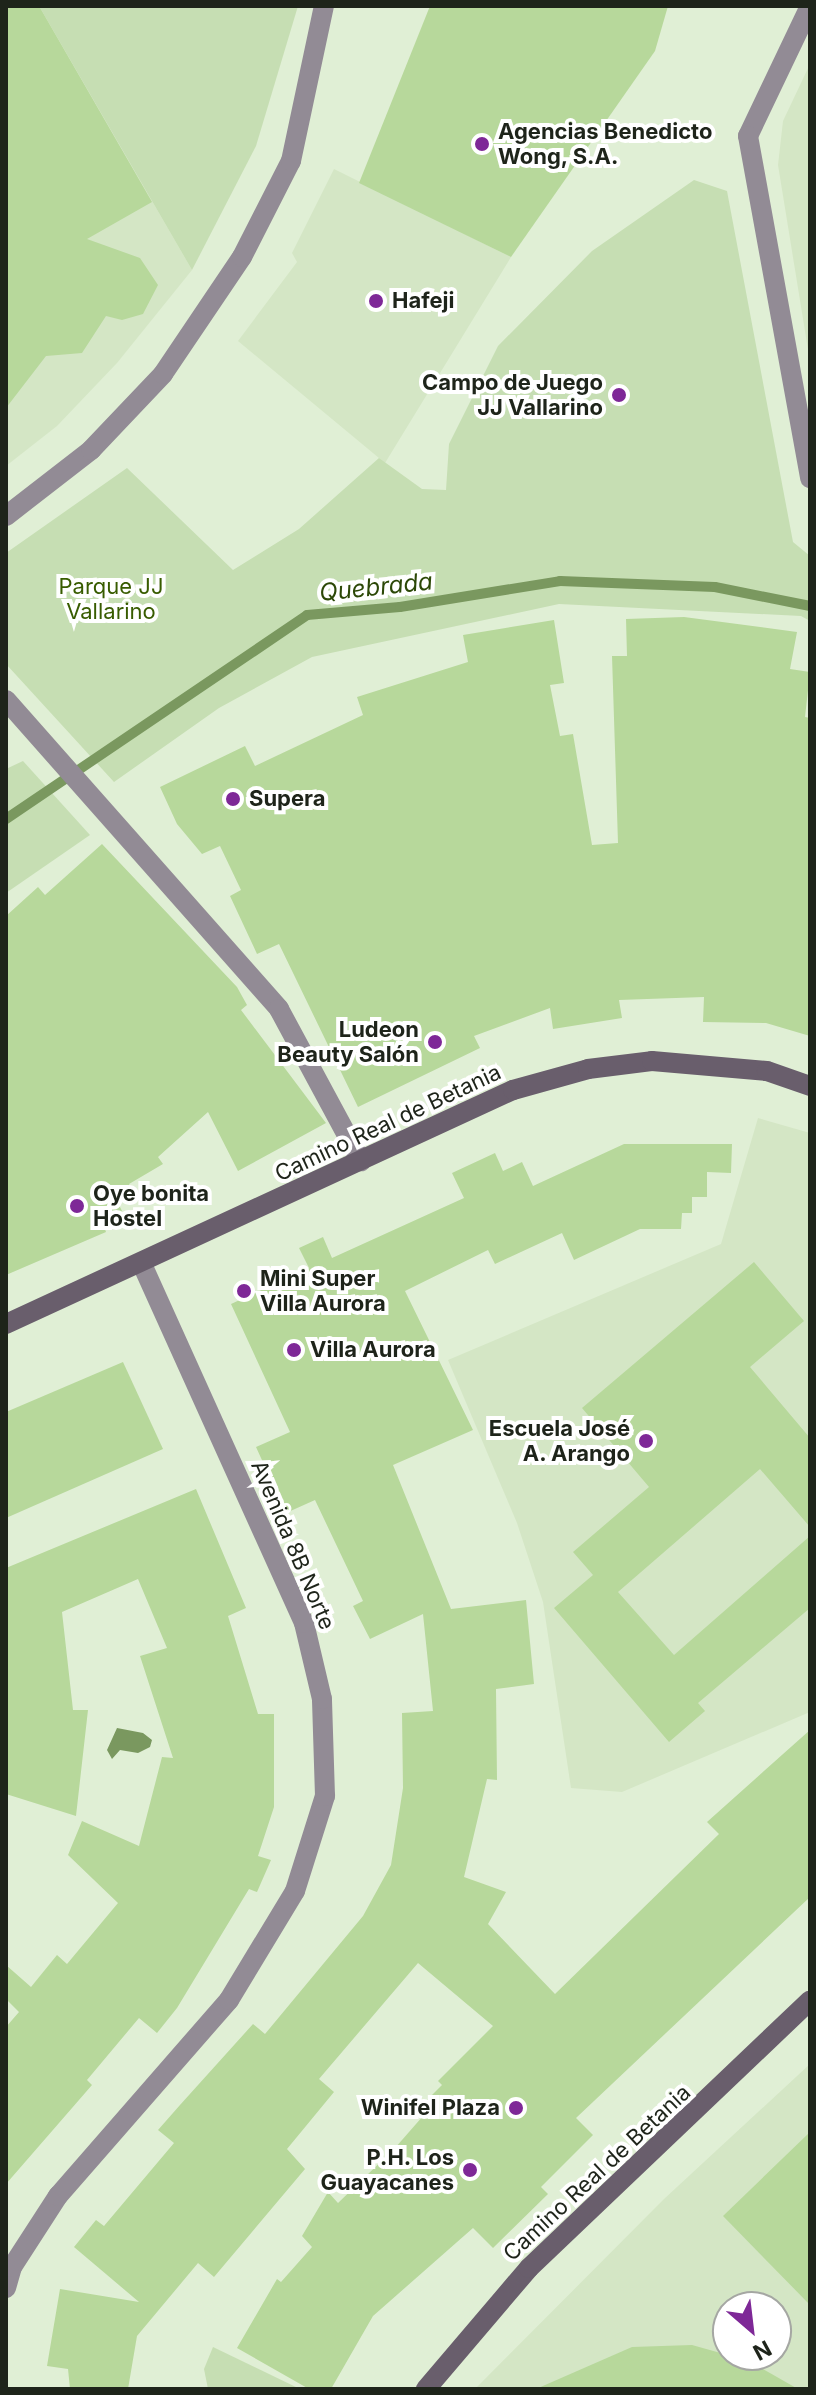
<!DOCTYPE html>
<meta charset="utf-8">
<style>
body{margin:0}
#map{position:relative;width:816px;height:2395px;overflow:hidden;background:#e0efd5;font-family:Inter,sans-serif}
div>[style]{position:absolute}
.built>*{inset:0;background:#d4e6c5}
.green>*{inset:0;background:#c6deb3}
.water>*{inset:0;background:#7a985f}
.stream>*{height:10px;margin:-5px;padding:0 5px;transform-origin:5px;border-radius:5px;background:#7a985f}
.building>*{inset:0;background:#b7d89b}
.street>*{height:20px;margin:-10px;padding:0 10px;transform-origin:10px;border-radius:10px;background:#928b95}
.secondary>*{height:20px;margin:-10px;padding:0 10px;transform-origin:10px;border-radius:10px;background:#695e6c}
.dots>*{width:22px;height:22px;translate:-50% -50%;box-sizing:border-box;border:4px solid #fff;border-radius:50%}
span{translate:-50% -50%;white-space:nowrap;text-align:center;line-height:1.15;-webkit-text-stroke:8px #fff;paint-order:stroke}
.poi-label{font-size:22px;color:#1e241a;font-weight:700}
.left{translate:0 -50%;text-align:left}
.right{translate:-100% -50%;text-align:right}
.park-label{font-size:22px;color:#385c00}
.street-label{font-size:22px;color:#1e241a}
.water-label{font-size:24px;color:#2c4807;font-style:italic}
.frame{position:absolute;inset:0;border:8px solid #1e241a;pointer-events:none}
.north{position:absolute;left:712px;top:2291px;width:80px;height:80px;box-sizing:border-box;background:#fff;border:2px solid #a5a7a3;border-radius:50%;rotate:152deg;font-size:22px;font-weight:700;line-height:32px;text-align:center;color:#1e241a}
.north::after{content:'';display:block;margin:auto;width:28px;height:36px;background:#7e2897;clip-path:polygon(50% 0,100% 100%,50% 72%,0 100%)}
</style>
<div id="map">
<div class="built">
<div style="clip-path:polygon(6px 6px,39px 6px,192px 270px,117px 363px,57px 426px,6px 466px)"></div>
<div style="clip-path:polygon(810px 64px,810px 362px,778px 165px,783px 121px)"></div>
<div style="clip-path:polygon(334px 169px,511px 257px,385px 463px,238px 341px,297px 262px,292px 253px)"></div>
<div style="clip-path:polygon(758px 1118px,810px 1133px,810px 1712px,622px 1792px,571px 1788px,543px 1602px,517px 1523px,448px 1360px,721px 1244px)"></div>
<div style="clip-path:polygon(evenodd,810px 2064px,810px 2389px,475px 2389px,664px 2199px,810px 2064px,728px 2307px,776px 2307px,776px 2355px,728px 2355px,728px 2307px)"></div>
</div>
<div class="green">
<div style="clip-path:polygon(39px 6px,298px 6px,256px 146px,192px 270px)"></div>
<div style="clip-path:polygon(694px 180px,727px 191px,793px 542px,810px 556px,810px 621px,801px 616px,559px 604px,312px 657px,219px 708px,114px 782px,6px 664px,6px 553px,127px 468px,233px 570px,299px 529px,379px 458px,422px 489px,446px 490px,449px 444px,498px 346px,592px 251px)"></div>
<div style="clip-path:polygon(23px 761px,90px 835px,6px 893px,6px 769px)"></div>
<div style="clip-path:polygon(213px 2347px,300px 2389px,208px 2389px,204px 2369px)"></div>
</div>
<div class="water">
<div style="clip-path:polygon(117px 1728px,143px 1733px,152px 1740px,150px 1747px,138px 1753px,120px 1750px,112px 1759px,107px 1750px)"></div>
</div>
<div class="stream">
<div style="left:6px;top:819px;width:364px;rotate:-34.1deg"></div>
<div style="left:307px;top:615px;width:93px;rotate:-4.9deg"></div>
<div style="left:400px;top:607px;width:162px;rotate:-9.2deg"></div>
<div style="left:560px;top:581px;width:155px;rotate:2.2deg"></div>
<div style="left:715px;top:587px;width:97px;rotate:11.3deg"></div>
</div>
<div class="building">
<div style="clip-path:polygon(6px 6px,39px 6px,152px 202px,87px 239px,140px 258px,158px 285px,143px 314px,122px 320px,106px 316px,82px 353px,46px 356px,6px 408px)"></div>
<div style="clip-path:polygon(430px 6px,668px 6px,655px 51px,511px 257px,359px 183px)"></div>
<div style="clip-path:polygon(684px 617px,797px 632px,790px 669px,810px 672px,805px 717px,810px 718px,810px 1036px,766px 1023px,703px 1022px,704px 997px,619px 1000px,622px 1018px,553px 1029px,550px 1008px,474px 1036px,480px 1048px,358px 1107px,279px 944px,257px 954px,230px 896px,241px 890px,220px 846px,202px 854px,177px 824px,160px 787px,245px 746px,255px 766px,363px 715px,357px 697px,468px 662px,463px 635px,554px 620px,564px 683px,550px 685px,560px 736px,573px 734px,592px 845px,618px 843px,612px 656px,627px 656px,626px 619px)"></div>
<div style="clip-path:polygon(102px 844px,237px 987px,247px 1005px,241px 1010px,326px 1123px,238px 1171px,208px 1112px,158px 1157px,163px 1164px,129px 1184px,133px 1191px,116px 1199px,122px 1211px,102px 1221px,106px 1232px,6px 1275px,6px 916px,38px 887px,45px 895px)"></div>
<div style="clip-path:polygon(624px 1144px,732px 1144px,731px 1173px,707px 1172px,707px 1197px,692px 1197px,692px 1213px,682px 1213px,681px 1229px,640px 1229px,574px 1260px,562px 1233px,495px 1264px,488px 1250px,405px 1291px,473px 1430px,393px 1465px,451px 1609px,526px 1600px,534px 1684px,496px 1689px,497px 1780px,487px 1779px,464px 1877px,506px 1892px,488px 1924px,555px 1994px,719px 1834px,707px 1822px,810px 1730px,810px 1897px,576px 2118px,593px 2135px,541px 2187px,548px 2194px,493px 2248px,473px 2228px,373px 2316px,331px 2389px,309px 2389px,237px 2348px,277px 2279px,281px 2282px,312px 2247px,302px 2236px,328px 2192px,338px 2203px,395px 2148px,430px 2108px,424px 2103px,442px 2085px,438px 2081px,493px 2026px,418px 1963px,319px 2079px,334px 2092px,287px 2149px,305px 2169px,214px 2277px,198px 2263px,137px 2336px,128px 2389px,70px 2389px,68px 2369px,47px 2366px,60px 2289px,139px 2302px,74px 2247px,96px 2220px,104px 2226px,174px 2143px,158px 2130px,180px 2105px,253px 2024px,265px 2034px,363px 1916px,391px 1865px,403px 1788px,402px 1713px,433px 1711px,423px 1614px,370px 1639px,353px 1606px,363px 1601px,315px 1500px,286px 1513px,256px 1447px,290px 1432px,231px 1304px,309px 1268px,299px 1248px,323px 1237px,332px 1258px,464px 1198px,452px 1173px,495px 1153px,503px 1171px,522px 1162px,533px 1186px)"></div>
<div style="clip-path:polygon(754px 1262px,804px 1321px,750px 1367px,810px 1438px,810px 1527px,760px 1469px,618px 1592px,674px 1655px,810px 1536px,810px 1608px,698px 1703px,705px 1711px,669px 1742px,554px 1608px,593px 1575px,573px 1552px,649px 1487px,582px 1408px)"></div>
<div style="clip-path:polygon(123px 1362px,163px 1449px,6px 1518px,6px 1412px)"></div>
<div style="clip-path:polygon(196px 1489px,246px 1608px,228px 1616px,258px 1714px,274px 1714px,274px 1807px,258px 1856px,271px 1860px,257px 1892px,249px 1889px,177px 2008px,157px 2033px,139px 2018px,87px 2080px,92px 2085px,6px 2184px,6px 2027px,19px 2012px,6px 1999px,6px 1965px,31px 1987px,57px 1955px,67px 1964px,118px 1903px,68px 1855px,82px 1821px,139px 1846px,162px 1757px,173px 1758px,140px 1656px,167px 1648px,138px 1579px,62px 1612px,73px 1710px,88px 1710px,76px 1816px,6px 1794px,6px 1568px)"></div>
<div style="clip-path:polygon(810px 2132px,810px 2305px,723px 2216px)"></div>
<div style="clip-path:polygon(692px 2345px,749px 2361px,798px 2389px,536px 2389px,632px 2347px)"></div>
</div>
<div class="street">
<div style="left:810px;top:6px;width:144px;rotate:115.5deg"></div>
<div style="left:748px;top:136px;width:348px;rotate:79.7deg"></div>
<div style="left:6px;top:516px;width:108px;rotate:-37.8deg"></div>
<div style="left:91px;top:450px;width:105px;rotate:-46.5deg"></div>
<div style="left:163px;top:374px;width:141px;rotate:-56deg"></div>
<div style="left:242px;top:257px;width:108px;rotate:-63deg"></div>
<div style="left:291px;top:161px;width:158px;rotate:-78deg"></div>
<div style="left:6px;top:700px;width:412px;rotate:48.5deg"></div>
<div style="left:279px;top:1009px;width:173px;rotate:61.7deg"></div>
<div style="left:6px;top:2288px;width:22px;rotate:-74deg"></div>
<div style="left:12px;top:2267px;width:85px;rotate:-57.1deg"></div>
<div style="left:58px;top:2196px;width:260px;rotate:-48.9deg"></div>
<div style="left:229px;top:2000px;width:127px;rotate:-58.8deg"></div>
<div style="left:295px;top:1891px;width:100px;rotate:-72.5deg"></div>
<div style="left:325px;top:1796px;width:97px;rotate:-91.8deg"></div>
<div style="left:322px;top:1699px;width:78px;rotate:-103.3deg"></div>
<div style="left:304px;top:1623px;width:394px;rotate:-114.3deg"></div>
</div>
<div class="secondary">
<div style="left:6px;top:1324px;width:558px;rotate:-24.78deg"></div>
<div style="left:513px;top:1090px;width:78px;rotate:-15.6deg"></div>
<div style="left:588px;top:1069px;width:64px;rotate:-7.1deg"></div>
<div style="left:652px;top:1061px;width:115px;rotate:5deg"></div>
<div style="left:767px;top:1071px;width:46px;rotate:19.2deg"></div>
<div style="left:426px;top:2389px;width:159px;rotate:-49.6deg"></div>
<div style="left:529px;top:2268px;width:388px;rotate:-43.6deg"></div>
</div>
<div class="dots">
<div style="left:482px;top:144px;background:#7e2897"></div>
<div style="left:376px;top:301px;background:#7e2897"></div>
<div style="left:619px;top:395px;background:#7e2897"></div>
<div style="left:233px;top:799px;background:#7e2897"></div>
<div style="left:435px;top:1042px;background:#7e2897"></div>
<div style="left:77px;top:1206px;background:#7e2897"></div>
<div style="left:244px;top:1291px;background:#7e2897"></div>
<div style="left:294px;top:1350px;background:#7e2897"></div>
<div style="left:646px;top:1441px;background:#7e2897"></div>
<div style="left:516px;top:2108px;background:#7e2897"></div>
<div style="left:470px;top:2170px;background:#7e2897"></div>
</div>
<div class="poi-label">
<span class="left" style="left:498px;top:144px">Agencias Benedicto<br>Wong, S.A.</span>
<span class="left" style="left:392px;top:301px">Hafeji</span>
<span class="right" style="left:603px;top:395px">Campo de Juego<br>JJ Vallarino</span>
<span class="left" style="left:249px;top:799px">Supera</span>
<span class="right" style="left:419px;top:1042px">Ludeon<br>Beauty Salón</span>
<span class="left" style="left:93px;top:1206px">Oye bonita<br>Hostel</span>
<span class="left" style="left:260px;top:1291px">Mini Super<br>Villa Aurora</span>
<span class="left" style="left:310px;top:1350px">Villa Aurora</span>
<span class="right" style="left:630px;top:1441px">Escuela José<br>A. Arango</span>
<span class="right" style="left:500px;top:2108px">Winifel Plaza</span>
<span class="right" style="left:454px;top:2170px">P.H. Los<br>Guayacanes</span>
</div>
<div class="park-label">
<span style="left:111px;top:599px">Parque JJ<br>Vallarino</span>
</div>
<div class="street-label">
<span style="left:388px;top:1123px;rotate:-25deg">Camino Real de Betania</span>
<span style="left:293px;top:1545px;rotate:67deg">Avenida 8B Norte</span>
<span style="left:597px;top:2173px;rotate:-43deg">Camino Real de Betania</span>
</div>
<div class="water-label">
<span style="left:376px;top:587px;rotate:-6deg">Quebrada</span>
</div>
<div class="frame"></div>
<div class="north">N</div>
</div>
